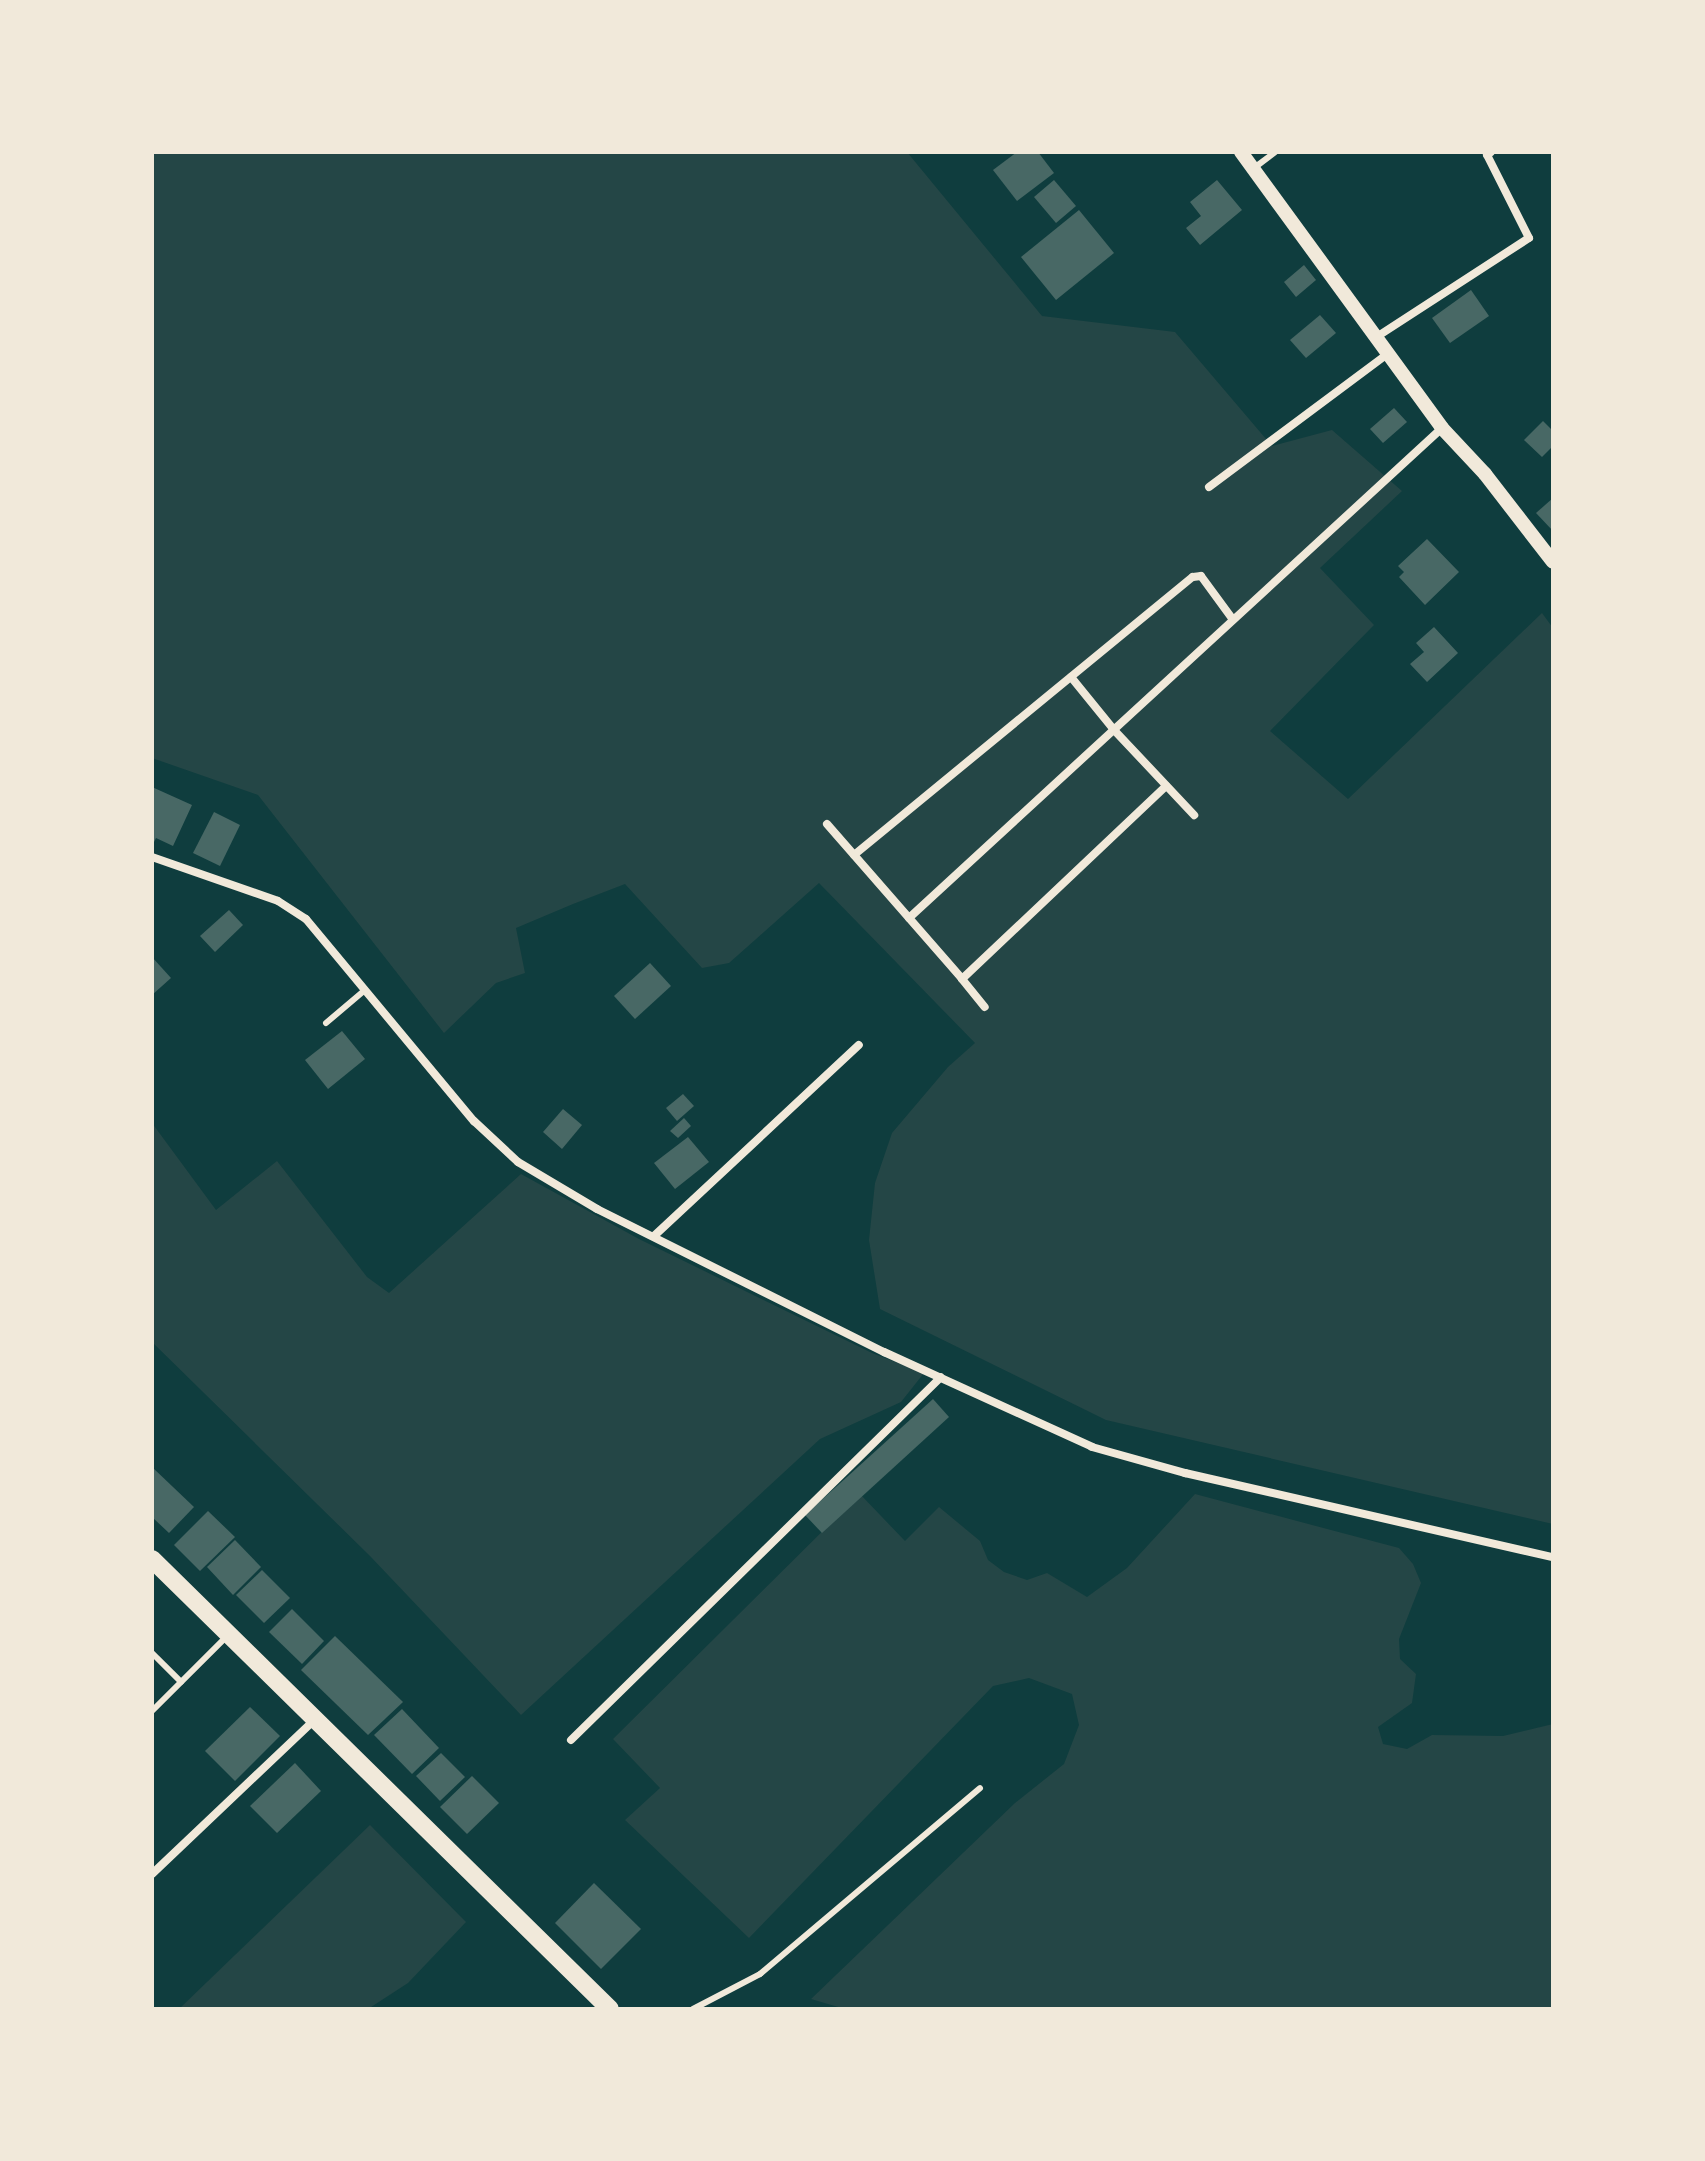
<!DOCTYPE html>
<style>
body{margin:0}
#map{position:relative;width:1705px;height:2161px;overflow:hidden;background:#0f3d3e;font-family:"Open Sans",sans-serif}
div>[style]{position:absolute}
.green>*{inset:0;background:#244646}
.building>*{inset:0;background:#486865}
.service>*{height:6px;margin:-3px;padding:0 3px;transform-origin:3px;border-radius:3px;background:#f1e9da}
.minor>*{height:8px;margin:-4px;padding:0 4px;transform-origin:4px;border-radius:4px;background:#f1e9da}
.tertiary>*{height:14px;margin:-7px;padding:0 7px;transform-origin:7px;border-radius:7px;background:#f1e9da}
.trunk>*{height:18px;margin:-9px;padding:0 9px;transform-origin:9px;border-radius:9px;background:#f1e9da}
span{translate:-50% -50%;white-space:nowrap;text-align:center;line-height:1.15;-webkit-text-stroke:6px #f1e9da;paint-order:stroke}
.frame{position:absolute;inset:0;border:154px solid #f1e9da;pointer-events:none}
</style>
<div id="map">
<div class="green">
<div style="clip-path:polygon(152px 152px,907px 152px,1042px 316px,1175px 332px,1272px 446px,1332px 430px,1402px 491px,1320px 568px,1374px 625px,1270px 731px,1348px 799px,1542px 613px,1553px 628px,1553px 1524px,1106px 1420px,880px 1309px,869px 1240px,875px 1183px,892px 1133px,948px 1067px,975px 1043px,819px 883px,729px 963px,702px 968px,625px 884px,573px 904px,516px 928px,525px 973px,496px 983px,444px 1033px,258px 795px,152px 758px)"></div>
<div style="clip-path:polygon(152px 1123px,216px 1210px,277px 1161px,367px 1277px,389px 1293px,521px 1174px,639px 1239px,872px 1353px,924px 1373px,901px 1402px,820px 1439px,521px 1715px,370px 1556px,152px 1342px)"></div>
<div style="clip-path:polygon(860px 1494px,905px 1541px,939px 1507px,980px 1541px,988px 1560px,1004px 1572px,1027px 1580px,1047px 1573px,1087px 1597px,1127px 1568px,1195px 1494px,1399px 1548px,1413px 1564px,1421px 1583px,1399px 1639px,1400px 1659px,1416px 1674px,1412px 1703px,1378px 1727px,1383px 1744px,1407px 1749px,1432px 1735px,1503px 1736px,1553px 1724px,1553px 2009px,845px 2009px,811px 1999px,1015px 1803px,1064px 1764px,1079px 1725px,1072px 1694px,1029px 1678px,993px 1686px,749px 1938px,625px 1820px,660px 1788px,613px 1739px)"></div>
<div style="clip-path:polygon(370px 1825px,466px 1922px,408px 1983px,368px 2009px,179px 2009px)"></div>
</div>
<div class="building">
<div style="clip-path:polygon(1017px 152px,1038px 152px,1054px 173px,1017px 201px,993px 170px)"></div>
<div style="clip-path:polygon(1054px 180px,1076px 206px,1056px 223px,1034px 197px)"></div>
<div style="clip-path:polygon(1217px 180px,1242px 210px,1200px 245px,1186px 228px,1201px 216px,1190px 202px)"></div>
<div style="clip-path:polygon(1079px 210px,1114px 253px,1056px 300px,1021px 257px)"></div>
<div style="clip-path:polygon(1304px 265px,1316px 280px,1296px 297px,1284px 282px)"></div>
<div style="clip-path:polygon(1471px 290px,1489px 316px,1450px 343px,1432px 318px)"></div>
<div style="clip-path:polygon(1320px 315px,1336px 333px,1306px 358px,1290px 340px)"></div>
<div style="clip-path:polygon(1394px 408px,1407px 422px,1383px 443px,1370px 429px)"></div>
<div style="clip-path:polygon(1543px 421px,1553px 431px,1553px 446px,1542px 457px,1524px 440px)"></div>
<div style="clip-path:polygon(1553px 498px,1553px 531px,1536px 513px)"></div>
<div style="clip-path:polygon(1427px 539px,1459px 572px,1425px 605px,1399px 577px,1404px 572px,1398px 566px)"></div>
<div style="clip-path:polygon(1434px 627px,1458px 653px,1427px 682px,1410px 664px,1424px 652px,1416px 643px)"></div>
<div style="clip-path:polygon(152px 787px,192px 805px,173px 846px,156px 838px,152px 846px)"></div>
<div style="clip-path:polygon(214px 812px,240px 825px,220px 866px,193px 853px)"></div>
<div style="clip-path:polygon(229px 910px,243px 925px,215px 952px,200px 936px)"></div>
<div style="clip-path:polygon(152px 957px,171px 978px,152px 995px)"></div>
<div style="clip-path:polygon(650px 963px,671px 986px,635px 1019px,614px 996px)"></div>
<div style="clip-path:polygon(342px 1031px,365px 1059px,328px 1089px,305px 1060px)"></div>
<div style="clip-path:polygon(683px 1094px,694px 1106px,677px 1121px,666px 1108px)"></div>
<div style="clip-path:polygon(563px 1109px,582px 1125px,562px 1149px,543px 1132px)"></div>
<div style="clip-path:polygon(684px 1118px,691px 1126px,678px 1138px,670px 1131px)"></div>
<div style="clip-path:polygon(688px 1137px,709px 1162px,675px 1189px,654px 1163px)"></div>
<div style="clip-path:polygon(933px 1399px,949px 1417px,822px 1533px,805px 1515px)"></div>
<div style="clip-path:polygon(152px 1467px,194px 1507px,169px 1533px,152px 1517px)"></div>
<div style="clip-path:polygon(208px 1511px,235px 1537px,200px 1571px,174px 1545px)"></div>
<div style="clip-path:polygon(235px 1540px,261px 1567px,233px 1595px,207px 1567px)"></div>
<div style="clip-path:polygon(262px 1570px,290px 1598px,264px 1623px,236px 1595px)"></div>
<div style="clip-path:polygon(292px 1609px,324px 1641px,302px 1664px,269px 1632px)"></div>
<div style="clip-path:polygon(335px 1636px,403px 1702px,368px 1735px,301px 1670px)"></div>
<div style="clip-path:polygon(250px 1707px,280px 1736px,235px 1781px,205px 1751px)"></div>
<div style="clip-path:polygon(402px 1709px,439px 1748px,412px 1774px,374px 1735px)"></div>
<div style="clip-path:polygon(441px 1753px,465px 1777px,440px 1801px,416px 1776px)"></div>
<div style="clip-path:polygon(295px 1763px,321px 1791px,277px 1833px,250px 1806px)"></div>
<div style="clip-path:polygon(472px 1776px,499px 1803px,467px 1834px,440px 1807px)"></div>
<div style="clip-path:polygon(594px 1883px,641px 1929px,601px 1969px,555px 1923px)"></div>
</div>
<div class="service">
<div style="left:1254px;top:168px;width:26px;rotate:-37deg"></div>
<div style="left:326px;top:1023px;width:51px;rotate:-40.2deg"></div>
<div style="left:152px;top:1653px;width:41px;rotate:45deg"></div>
<div style="left:152px;top:1711px;width:105px;rotate:-45deg"></div>
<div style="left:693px;top:2009px;width:76px;rotate:-27.6deg"></div>
<div style="left:760px;top:1974px;width:288px;rotate:-40.2deg"></div>
</div>
<div class="minor">
<div style="left:1378px;top:336px;width:180px;rotate:-33deg"></div>
<div style="left:1529px;top:238px;width:93px;rotate:-116.8deg"></div>
<div style="left:1487px;top:155px;width:5px;rotate:-37deg"></div>
<div style="left:1209px;top:487px;width:224px;rotate:-36.7deg"></div>
<div style="left:1071px;top:677px;width:68px;rotate:50.9deg"></div>
<div style="left:1114px;top:730px;width:117px;rotate:46.7deg"></div>
<div style="left:827px;top:824px;width:206px;rotate:48.9deg"></div>
<div style="left:962px;top:979px;width:281px;rotate:-43.4deg"></div>
<div style="left:854px;top:855px;width:438px;rotate:-39.4deg"></div>
<div style="left:1193px;top:577px;width:8px;rotate:-7deg"></div>
<div style="left:1201px;top:576px;width:51px;rotate:53.8deg"></div>
<div style="left:152px;top:857px;width:133px;rotate:19.2deg"></div>
<div style="left:278px;top:901px;width:33px;rotate:33deg"></div>
<div style="left:306px;top:919px;width:263px;rotate:50.3deg"></div>
<div style="left:474px;top:1121px;width:60px;rotate:43deg"></div>
<div style="left:518px;top:1162px;width:92px;rotate:30.7deg"></div>
<div style="left:597px;top:1209px;width:321px;rotate:26.5deg"></div>
<div style="left:884px;top:1352px;width:229px;rotate:24.5deg"></div>
<div style="left:1092px;top:1447px;width:97px;rotate:15.6deg"></div>
<div style="left:1185px;top:1473px;width:377px;rotate:12.9deg"></div>
<div style="left:909px;top:918px;width:724px;rotate:-42.59deg"></div>
<div style="left:962px;top:979px;width:36px;rotate:51deg"></div>
<div style="left:654px;top:1236px;width:280px;rotate:-43deg"></div>
<div style="left:571px;top:1740px;width:518px;rotate:-44.45deg"></div>
<div style="left:152px;top:1874px;width:224px;rotate:-43.5deg"></div>
</div>
<div class="tertiary">
<div style="left:1241px;top:152px;width:341px;rotate:53.9deg"></div>
<div style="left:1442px;top:428px;width:63px;rotate:46.9deg"></div>
<div style="left:1485px;top:474px;width:111px;rotate:52.3deg"></div>
</div>
<div class="trunk">
<div style="left:152px;top:1559px;width:642px;rotate:44.5deg"></div>
</div>
<div class="frame"></div>
</div>
